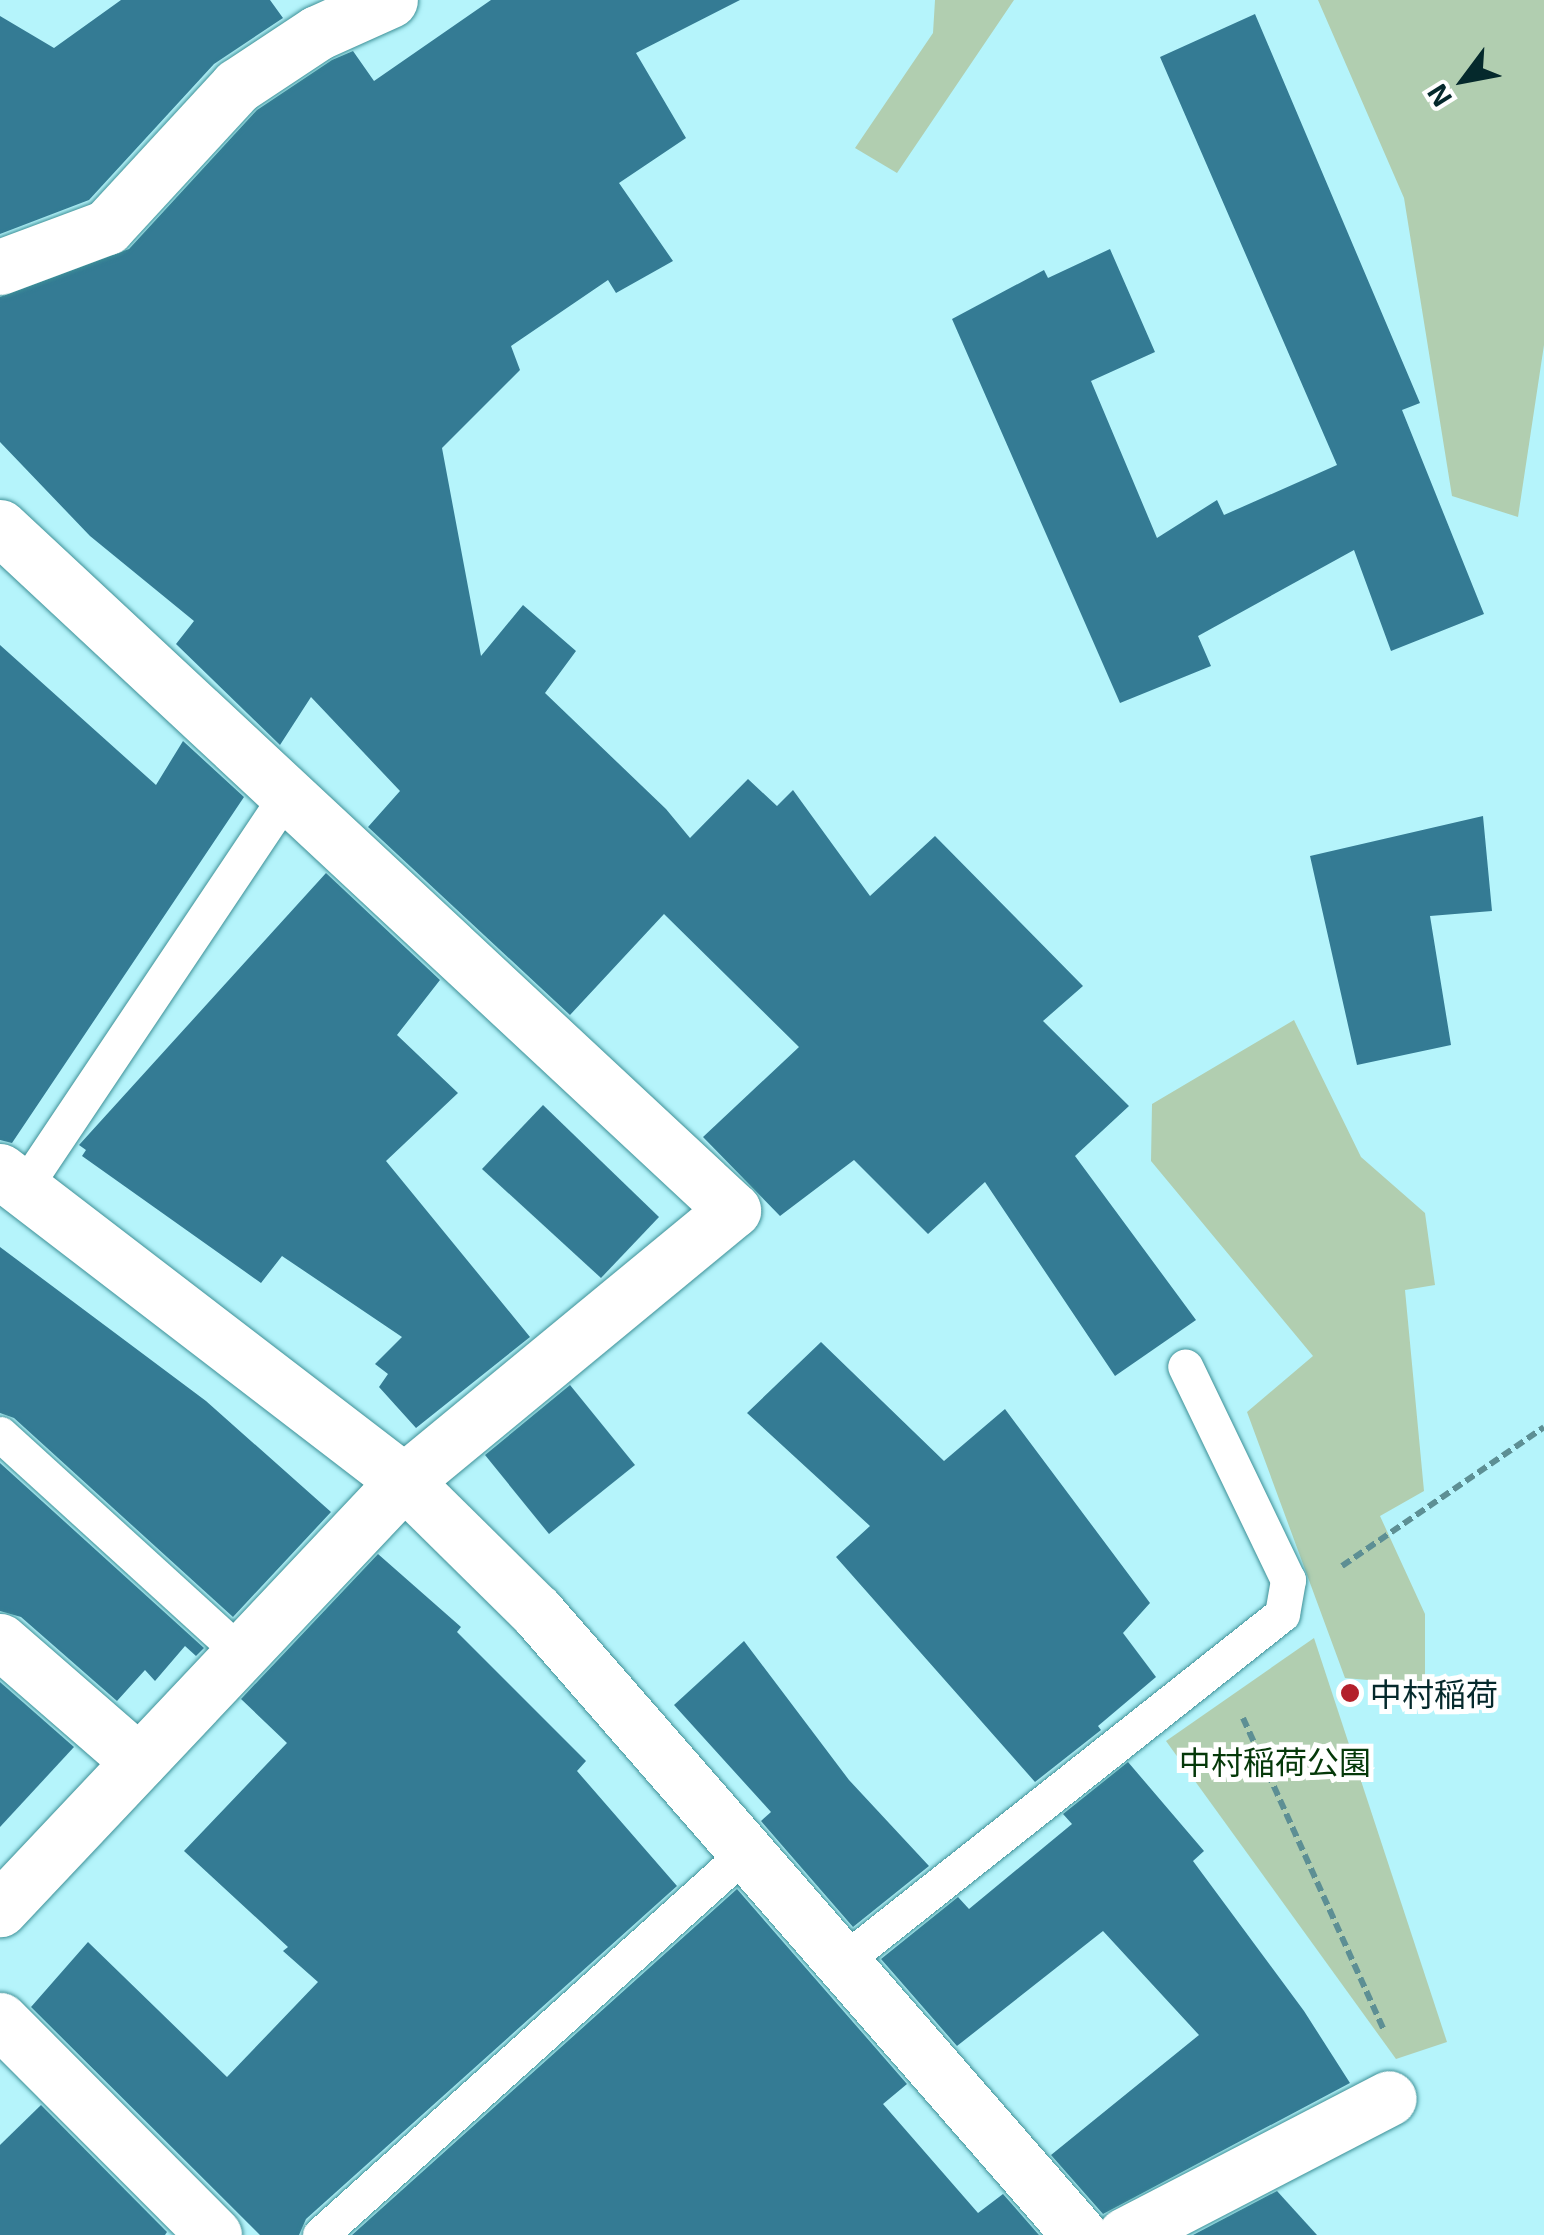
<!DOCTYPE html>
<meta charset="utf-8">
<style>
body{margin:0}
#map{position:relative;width:1544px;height:2235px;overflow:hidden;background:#b5f4fb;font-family:"Exo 2","Noto Sans JP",sans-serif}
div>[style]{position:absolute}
.green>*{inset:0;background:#b1ceb0}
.building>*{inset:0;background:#347b94}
.path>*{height:6px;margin-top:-3px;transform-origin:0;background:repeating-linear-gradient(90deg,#5d8f94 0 10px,transparent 0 15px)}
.roads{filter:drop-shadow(0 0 2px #3e9097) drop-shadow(0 0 2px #3e9097)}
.service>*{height:35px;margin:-17.5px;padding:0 17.5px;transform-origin:17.5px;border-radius:17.5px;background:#fff}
.minor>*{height:55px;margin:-27.5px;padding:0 27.5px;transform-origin:27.5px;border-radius:27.5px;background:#fff}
.dots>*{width:28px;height:28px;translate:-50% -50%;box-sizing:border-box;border:5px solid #fff;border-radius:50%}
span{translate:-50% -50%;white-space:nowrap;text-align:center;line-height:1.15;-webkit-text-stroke:10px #fff;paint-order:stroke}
.poi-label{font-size:32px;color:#05292c}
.left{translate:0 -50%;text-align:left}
.park-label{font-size:32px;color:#053809}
.north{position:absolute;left:1414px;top:30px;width:100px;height:100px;-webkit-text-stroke:8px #fff;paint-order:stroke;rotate:238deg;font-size:28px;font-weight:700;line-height:40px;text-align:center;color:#05292c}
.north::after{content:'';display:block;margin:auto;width:35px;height:45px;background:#05292c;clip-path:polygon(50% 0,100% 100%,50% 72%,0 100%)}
</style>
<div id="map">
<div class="green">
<div style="clip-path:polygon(935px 0,1014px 0,897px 173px,855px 148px,933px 33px)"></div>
<div style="clip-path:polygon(1318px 0,1544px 0,1544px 345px,1518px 517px,1452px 496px,1404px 198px)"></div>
<div style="clip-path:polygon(1294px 1020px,1361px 1157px,1425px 1213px,1435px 1285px,1405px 1290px,1424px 1491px,1380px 1516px,1425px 1614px,1425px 1685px,1345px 1678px,1247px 1412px,1313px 1356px,1151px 1161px,1152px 1104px)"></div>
<div style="clip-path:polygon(1314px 1638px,1447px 2042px,1396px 2059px,1166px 1741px)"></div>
</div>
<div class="building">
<div style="clip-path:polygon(121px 0,270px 0,283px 18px,214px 64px,89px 200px,0 234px,0 16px,54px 48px)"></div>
<div style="clip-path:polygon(491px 0,740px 0,636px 53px,686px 138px,619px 183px,673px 261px,616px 293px,608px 280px,511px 346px,520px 370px,442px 448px,481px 656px,523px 605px,576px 651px,545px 693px,666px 809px,690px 838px,748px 779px,777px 806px,793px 790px,870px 896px,935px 836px,1083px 986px,1043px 1021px,1129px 1106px,1075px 1156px,1196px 1320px,1115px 1376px,985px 1182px,928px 1234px,854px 1160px,780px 1216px,703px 1137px,799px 1047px,664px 914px,570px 1015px,368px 827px,400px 791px,311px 697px,280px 745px,176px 644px,194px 621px,90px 536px,0 442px,0 297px,129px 249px,257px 110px,332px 60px,353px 51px,374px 81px)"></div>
<div style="clip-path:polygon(1255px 14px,1420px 403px,1402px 410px,1484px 614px,1391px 651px,1354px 550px,1198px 636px,1211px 666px,1120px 703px,952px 319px,1044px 270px,1048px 278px,1110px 249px,1155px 352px,1091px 381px,1157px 538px,1217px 500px,1224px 515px,1337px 465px,1160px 57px)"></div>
<div style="clip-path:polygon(0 645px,156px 785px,183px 741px,244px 797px,12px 1143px,0 1140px)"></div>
<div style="clip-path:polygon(1483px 816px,1492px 911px,1430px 916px,1451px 1045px,1357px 1065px,1310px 856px)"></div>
<div style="clip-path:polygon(326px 873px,440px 980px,397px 1035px,458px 1093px,386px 1161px,530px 1337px,416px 1428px,379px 1387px,388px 1374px,375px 1364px,402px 1337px,282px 1256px,261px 1283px,82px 1156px,86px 1150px,79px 1145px)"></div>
<div style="clip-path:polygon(543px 1105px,659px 1217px,601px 1278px,482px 1169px)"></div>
<div style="clip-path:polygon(0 1247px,206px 1401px,331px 1512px,233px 1617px,14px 1418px,0 1413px)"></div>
<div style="clip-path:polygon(821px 1342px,944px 1461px,1005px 1409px,1150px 1603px,1123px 1633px,1156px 1677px,1098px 1726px,1101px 1730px,1035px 1782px,836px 1557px,870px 1526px,747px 1413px)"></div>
<div style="clip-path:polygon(570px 1385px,635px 1465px,549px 1534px,485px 1455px)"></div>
<div style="clip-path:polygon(0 1463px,204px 1648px,196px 1656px,185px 1646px,155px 1681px,145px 1670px,117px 1701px,21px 1617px,0 1611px)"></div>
<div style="clip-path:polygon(378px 1554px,461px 1627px,457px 1632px,586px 1761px,577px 1771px,677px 1886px,306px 2219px,299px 2235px,260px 2235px,31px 2007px,88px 1942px,227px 2077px,318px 1982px,283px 1951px,288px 1947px,184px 1851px,287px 1743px,241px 1699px)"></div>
<div style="clip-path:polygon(744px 1641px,849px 1780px,929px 1866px,853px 1927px,761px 1821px,771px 1812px,674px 1705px)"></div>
<div style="clip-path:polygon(0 1682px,74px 1747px,0 1827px)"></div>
<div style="clip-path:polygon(1128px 1762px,1204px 1851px,1193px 1861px,1304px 2011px,1350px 2083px,1103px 2214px,1051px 2155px,1199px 2035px,1103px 1931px,957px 2046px,881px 1959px,958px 1897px,969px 1909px,1072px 1824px,1063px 1814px)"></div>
<div style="clip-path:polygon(737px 1889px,907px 2084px,883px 2104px,978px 2213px,1003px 2194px,1039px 2235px,352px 2235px)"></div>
<div style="clip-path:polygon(41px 2105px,167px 2232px,165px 2235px,0 2235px,0 2145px)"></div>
<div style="clip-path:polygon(1277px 2191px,1317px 2235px,1193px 2235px)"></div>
</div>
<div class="path">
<div style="left:1342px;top:1566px;width:245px;rotate:-34.5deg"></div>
<div style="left:1243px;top:1718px;width:342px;rotate:65.7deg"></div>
</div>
<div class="roads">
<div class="service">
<div style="left:23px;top:1189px;width:475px;rotate:-56.2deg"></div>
<div style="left:0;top:1434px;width:327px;rotate:42.3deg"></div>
<div style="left:842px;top:1962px;width:561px;rotate:-38.34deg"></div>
<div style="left:1282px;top:1614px;width:35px;rotate:-80deg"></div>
<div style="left:1288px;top:1580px;width:237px;rotate:-115.7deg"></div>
<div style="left:320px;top:2235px;width:573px;rotate:-41.96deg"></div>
</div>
<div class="minor">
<div style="left:0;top:267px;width:114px;rotate:-20.5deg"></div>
<div style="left:107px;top:227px;width:192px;rotate:-47.3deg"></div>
<div style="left:237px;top:86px;width:96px;rotate:-33.5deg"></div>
<div style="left:317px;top:33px;width:80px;rotate:-24.3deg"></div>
<div style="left:0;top:527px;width:1002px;rotate:42.98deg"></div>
<div style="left:733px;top:1210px;width:426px;rotate:140.5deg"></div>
<div style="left:404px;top:1481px;width:589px;rotate:133.35deg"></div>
<div style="left:0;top:1171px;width:509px;rotate:37.5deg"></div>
<div style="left:404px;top:1481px;width:185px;rotate:44.6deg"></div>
<div style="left:536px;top:1611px;width:828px;rotate:48.92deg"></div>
<div style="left:0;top:1641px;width:184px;rotate:41deg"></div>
<div style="left:0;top:2020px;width:303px;rotate:45.1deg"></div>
<div style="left:1125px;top:2235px;width:297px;rotate:-27.4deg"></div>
</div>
</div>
<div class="dots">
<div style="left:1350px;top:1693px;background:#b3212b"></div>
</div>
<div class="poi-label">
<span class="left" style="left:1370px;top:1693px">中村稲荷</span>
</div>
<div class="park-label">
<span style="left:1275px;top:1761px">中村稲荷公園</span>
</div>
<div class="north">N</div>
</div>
